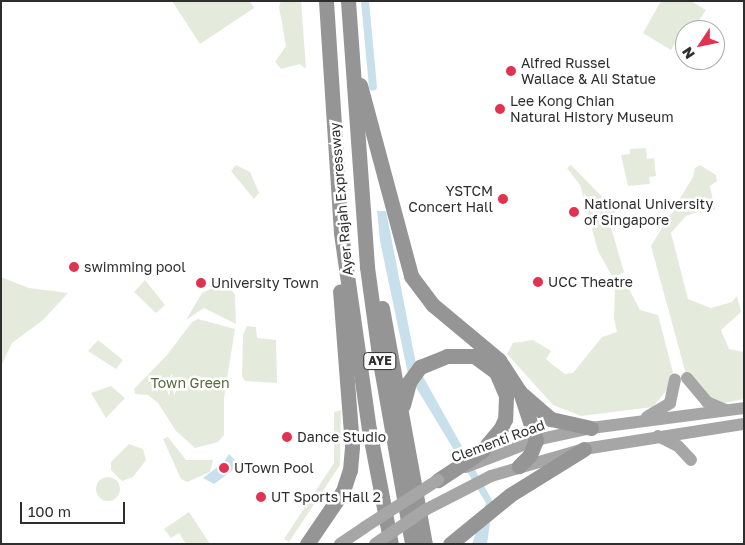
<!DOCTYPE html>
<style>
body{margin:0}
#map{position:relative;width:745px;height:545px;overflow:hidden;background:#fff;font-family:"Golos Text",sans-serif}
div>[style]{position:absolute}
.green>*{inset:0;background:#e5ebdc}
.round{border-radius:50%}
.water>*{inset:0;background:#c8e0eb}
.canal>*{height:8px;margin:-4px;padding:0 4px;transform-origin:4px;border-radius:4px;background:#c8e0eb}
.major>*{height:12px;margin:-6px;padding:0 6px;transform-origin:6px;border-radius:6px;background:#a6a6a6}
.highway>*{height:15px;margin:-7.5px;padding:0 7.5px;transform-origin:7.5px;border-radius:7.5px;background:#959595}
.major-bridge>*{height:12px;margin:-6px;padding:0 6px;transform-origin:6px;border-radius:6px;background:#a6a6a6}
.dots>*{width:14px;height:14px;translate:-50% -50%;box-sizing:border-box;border:2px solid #fff;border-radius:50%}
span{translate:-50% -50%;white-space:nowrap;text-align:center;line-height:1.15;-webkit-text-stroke:5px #fff;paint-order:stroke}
.shield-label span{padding:1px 4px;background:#fff;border:1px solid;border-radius:4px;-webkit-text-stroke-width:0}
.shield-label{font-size:12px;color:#2e2e2e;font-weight:700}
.poi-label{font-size:14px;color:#2e2e2e}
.left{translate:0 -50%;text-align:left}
.right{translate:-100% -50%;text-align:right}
.street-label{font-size:14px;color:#2e2e2e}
.park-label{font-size:14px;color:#55683c}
.frame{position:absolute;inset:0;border:2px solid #2e2e2e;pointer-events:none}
.north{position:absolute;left:675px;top:20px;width:50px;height:50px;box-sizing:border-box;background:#fff;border:1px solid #ababab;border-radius:50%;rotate:236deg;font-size:14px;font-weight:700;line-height:20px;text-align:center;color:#2e2e2e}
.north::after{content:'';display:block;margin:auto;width:18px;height:22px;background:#e1334f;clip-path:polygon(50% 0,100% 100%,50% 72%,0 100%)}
.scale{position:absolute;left:20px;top:502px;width:105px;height:22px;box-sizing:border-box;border:2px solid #2e2e2e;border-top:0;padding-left:6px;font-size:15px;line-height:18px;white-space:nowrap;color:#2e2e2e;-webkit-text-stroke:4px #fff;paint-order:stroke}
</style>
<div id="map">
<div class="green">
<div style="clip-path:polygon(172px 1px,250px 1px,254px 8px,200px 44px)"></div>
<div style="clip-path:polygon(281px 1px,301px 1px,306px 69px,300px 64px,281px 69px,275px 62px,286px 46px,279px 7px)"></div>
<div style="clip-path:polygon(661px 1px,691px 1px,706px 10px,698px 22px,695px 21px,690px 30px,685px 30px,685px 44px,675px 43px,671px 50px,643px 33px)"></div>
<div style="clip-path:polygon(646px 148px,647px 159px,654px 158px,656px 176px,649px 177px,650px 184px,628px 186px,621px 155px,630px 154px,630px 149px)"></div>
<div style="clip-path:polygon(236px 165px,250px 172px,259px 193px,254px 199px,231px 171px)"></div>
<div style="clip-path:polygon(571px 165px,616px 211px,610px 217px,610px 224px,624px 272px,619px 275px,612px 276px,598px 251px,580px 185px,567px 168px)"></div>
<div style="clip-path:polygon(700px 165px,716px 175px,717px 181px,710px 186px,715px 210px,710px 208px,686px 216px,671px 233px,688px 299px,711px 308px,732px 302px,737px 296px,741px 312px,721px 330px,729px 349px,744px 352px,744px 399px,725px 403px,706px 395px,687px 378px,651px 246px,693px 177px,695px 168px)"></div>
<div style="clip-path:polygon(1px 277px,29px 288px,68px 293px,43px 320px,12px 343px,1px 366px)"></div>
<div style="clip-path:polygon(145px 280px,165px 305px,156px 313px,134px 292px)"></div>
<div style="clip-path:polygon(226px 282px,235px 295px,236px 324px,204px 308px,186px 320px,202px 293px)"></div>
<div style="clip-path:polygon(628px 287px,640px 310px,658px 315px,675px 380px,653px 407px,581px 416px,553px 405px,507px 354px,513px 343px,533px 340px,551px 351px,546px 359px,553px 365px,565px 374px,573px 373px,602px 337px,617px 332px,614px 319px,615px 288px)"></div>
<div style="clip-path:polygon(198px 319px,235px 329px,224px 398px,224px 435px,218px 442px,195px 448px,176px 431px,158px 403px,148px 395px,135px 394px,134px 389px,167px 355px,192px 322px)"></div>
<div style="clip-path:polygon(247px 326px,256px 327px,257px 338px,276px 340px,277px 383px,245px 381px,242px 376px,243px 335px)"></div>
<div style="clip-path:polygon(98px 340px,123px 360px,116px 369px,88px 351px)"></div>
<div style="clip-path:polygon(111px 386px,125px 398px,106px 418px,91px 393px)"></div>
<div style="clip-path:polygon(341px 410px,340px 465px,289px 542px,284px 539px,334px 463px,334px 412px)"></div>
<div style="clip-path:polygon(168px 437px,186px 460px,213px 460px,210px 472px,187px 482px,181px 479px,163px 439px)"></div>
<div style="clip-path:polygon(129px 444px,143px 449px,146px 460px,133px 477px,122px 481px,111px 470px,111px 462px)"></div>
<div class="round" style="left:96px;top:477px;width:24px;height:24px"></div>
<div style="clip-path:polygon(189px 512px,210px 544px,186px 544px,179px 533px,171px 538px,164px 529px)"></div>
</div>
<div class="water">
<div style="clip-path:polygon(377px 211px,386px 211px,416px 364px,493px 502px,487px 544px,472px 544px,486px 503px,408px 374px,380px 241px)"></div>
<div style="clip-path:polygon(229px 454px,236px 461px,232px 471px,214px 484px,203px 478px,224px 462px)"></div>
</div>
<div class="canal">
<div style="left:365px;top:1px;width:86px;rotate:84.7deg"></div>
</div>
<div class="major">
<div style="left:687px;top:378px;width:31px;rotate:50deg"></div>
<div style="left:707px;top:402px;width:21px;rotate:23deg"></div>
<div style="left:647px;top:417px;width:27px;rotate:-31deg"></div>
<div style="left:670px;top:403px;width:24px;rotate:-78deg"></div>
<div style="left:658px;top:436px;width:22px;rotate:27deg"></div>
<div style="left:678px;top:446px;width:19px;rotate:47deg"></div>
<div style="left:466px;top:467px;width:75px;rotate:-21.1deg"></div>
<div style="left:536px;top:440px;width:56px;rotate:-12.3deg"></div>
<div style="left:591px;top:428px;width:154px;rotate:-7.4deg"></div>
<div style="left:491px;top:476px;width:97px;rotate:-16.2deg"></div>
<div style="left:584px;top:449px;width:162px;rotate:-8.9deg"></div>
<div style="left:340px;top:544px;width:30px;rotate:-34deg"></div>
</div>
<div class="highway">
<div style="left:326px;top:1px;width:232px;rotate:86.3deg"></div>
<div style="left:341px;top:233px;width:198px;rotate:81.9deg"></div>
<div style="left:369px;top:429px;width:117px;rotate:79.2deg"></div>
<div style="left:348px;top:1px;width:267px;rotate:85.9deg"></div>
<div style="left:367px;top:267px;width:96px;rotate:82.2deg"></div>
<div style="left:380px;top:362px;width:185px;rotate:80deg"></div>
<div style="left:360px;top:85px;width:198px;rotate:75deg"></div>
<div style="left:411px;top:276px;width:36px;rotate:53deg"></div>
<div style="left:433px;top:305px;width:86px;rotate:39.8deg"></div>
<div style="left:499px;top:360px;width:38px;rotate:57deg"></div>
<div style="left:520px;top:392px;width:51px;rotate:71.6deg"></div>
<div style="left:536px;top:440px;width:16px;rotate:112deg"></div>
<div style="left:530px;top:455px;width:16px;rotate:135deg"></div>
<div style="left:382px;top:308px;width:240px;rotate:79.7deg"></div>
<div style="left:523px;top:395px;width:37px;rotate:41deg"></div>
<div style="left:551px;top:419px;width:41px;rotate:12.7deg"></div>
<div style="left:403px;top:405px;width:24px;rotate:-75deg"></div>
<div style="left:409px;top:382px;width:19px;rotate:-54deg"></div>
<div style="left:420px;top:367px;width:29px;rotate:-22deg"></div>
<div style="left:447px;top:356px;width:27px"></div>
<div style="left:474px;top:356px;width:27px;rotate:36deg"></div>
<div style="left:496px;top:372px;width:26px;rotate:67deg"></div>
<div style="left:506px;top:396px;width:23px;rotate:92deg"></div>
<div style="left:505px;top:419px;width:10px;rotate:114deg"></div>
<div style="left:501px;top:428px;width:30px;rotate:130deg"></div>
<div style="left:482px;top:451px;width:53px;rotate:146.6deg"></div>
<div style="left:307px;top:544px;width:64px;rotate:-55.8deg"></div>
<div style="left:343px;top:491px;width:22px;rotate:-72deg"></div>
<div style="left:350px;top:470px;width:24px;rotate:-85deg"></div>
<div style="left:352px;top:446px;width:155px;rotate:-94.4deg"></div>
<div style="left:450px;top:544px;width:77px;rotate:-39.2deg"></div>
<div style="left:510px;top:495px;width:87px;rotate:-31.9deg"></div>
</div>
<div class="major-bridge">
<div style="left:365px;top:527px;width:87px;rotate:-32.8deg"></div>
<div style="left:375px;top:544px;width:60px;rotate:-34.2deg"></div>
<div style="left:425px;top:510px;width:74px;rotate:-27.3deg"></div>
</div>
<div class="dots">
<div style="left:511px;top:71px;background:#e1334f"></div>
<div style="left:500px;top:109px;background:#e1334f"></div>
<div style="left:503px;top:199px;background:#e1334f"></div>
<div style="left:574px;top:212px;background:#e1334f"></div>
<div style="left:74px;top:267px;background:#e1334f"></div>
<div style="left:538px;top:282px;background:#e1334f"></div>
<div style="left:201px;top:283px;background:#e1334f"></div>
<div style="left:287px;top:437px;background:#e1334f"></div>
<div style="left:224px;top:468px;background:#e1334f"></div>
<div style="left:261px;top:497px;background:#e1334f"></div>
</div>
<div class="shield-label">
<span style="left:380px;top:361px">AYE</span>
</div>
<div class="poi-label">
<span class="left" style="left:521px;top:71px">Alfred Russel<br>Wallace &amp; Ali Statue</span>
<span class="left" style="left:510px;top:109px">Lee Kong Chian<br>Natural History Museum</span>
<span class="right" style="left:493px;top:199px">YSTCM<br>Concert Hall</span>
<span class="left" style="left:584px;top:212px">National University<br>of Singapore</span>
<span class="left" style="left:84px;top:267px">swimming pool</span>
<span class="left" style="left:548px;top:282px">UCC Theatre</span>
<span class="left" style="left:211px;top:283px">University Town</span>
<span class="left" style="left:297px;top:437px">Dance Studio</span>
<span class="left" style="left:234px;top:468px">UTown Pool</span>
<span class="left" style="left:271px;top:497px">UT Sports Hall 2</span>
</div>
<div class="street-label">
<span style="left:341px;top:199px;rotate:-95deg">Ayer Rajah Expressway</span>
<span style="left:498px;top:441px;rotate:-20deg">Clementi Road</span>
</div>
<div class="park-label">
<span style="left:190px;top:383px">Town Green</span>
</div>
<div class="frame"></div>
<div class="north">N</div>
<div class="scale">100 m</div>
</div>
